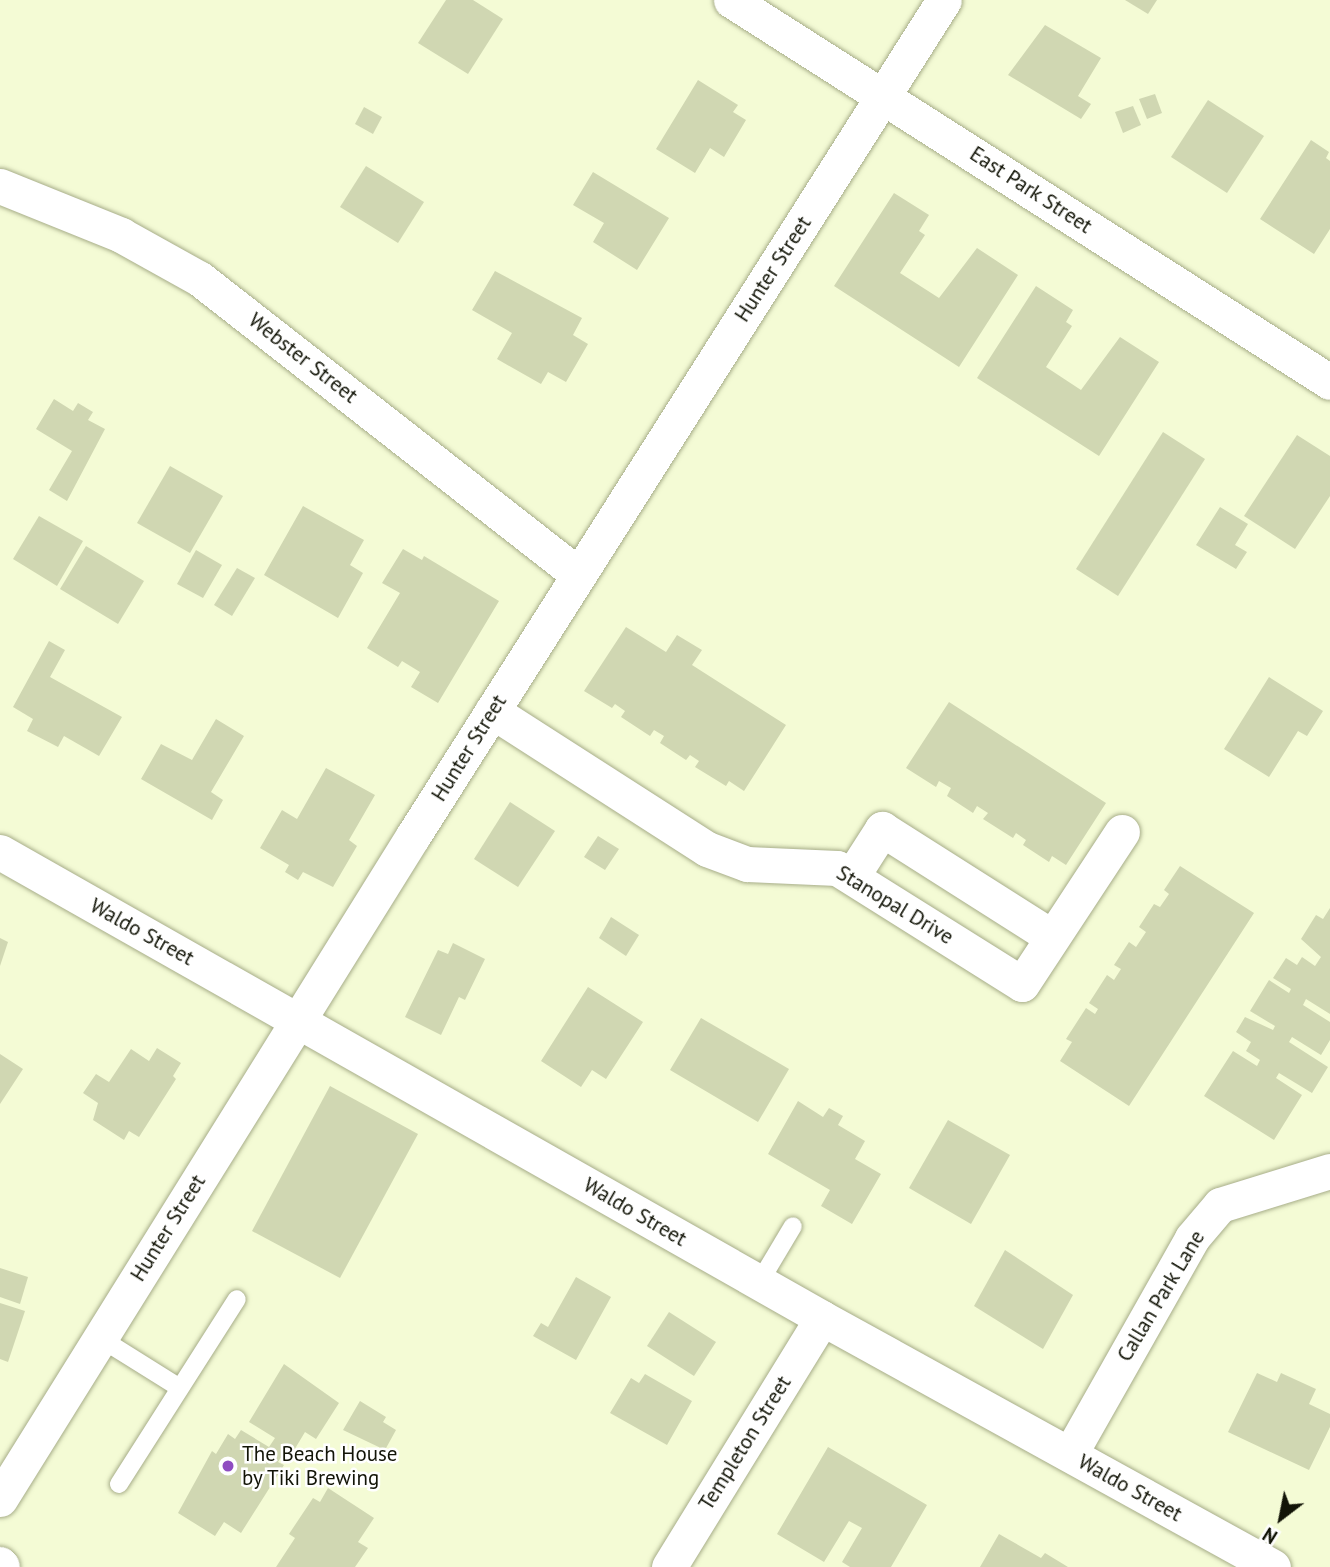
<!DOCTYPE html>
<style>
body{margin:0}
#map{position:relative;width:1330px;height:1567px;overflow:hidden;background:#f4fbd5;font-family:"PT Sans",sans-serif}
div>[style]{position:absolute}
.building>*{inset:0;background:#d0d7b2}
.roads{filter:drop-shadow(0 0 2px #a7ad89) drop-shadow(0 0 2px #a7ad89)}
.lane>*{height:18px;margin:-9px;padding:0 9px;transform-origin:9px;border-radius:9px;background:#fff}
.street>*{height:35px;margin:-17.5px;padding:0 17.5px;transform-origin:17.5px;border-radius:17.5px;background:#fff}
.secondary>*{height:38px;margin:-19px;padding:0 19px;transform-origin:19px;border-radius:19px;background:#fff}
.dots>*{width:19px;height:19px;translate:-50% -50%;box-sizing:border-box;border:4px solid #fff;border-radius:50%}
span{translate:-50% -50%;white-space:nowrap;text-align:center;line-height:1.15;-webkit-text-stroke:5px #fff;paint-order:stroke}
.street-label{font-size:21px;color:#121407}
.poi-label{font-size:21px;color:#121407}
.left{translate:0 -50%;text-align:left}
.north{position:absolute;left:1246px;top:1483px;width:70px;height:70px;-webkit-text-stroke:5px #fff;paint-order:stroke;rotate:212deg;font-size:19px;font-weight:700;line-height:28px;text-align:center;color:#121407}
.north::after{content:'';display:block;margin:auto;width:24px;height:32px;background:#121407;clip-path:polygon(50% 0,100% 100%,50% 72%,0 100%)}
</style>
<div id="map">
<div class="building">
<div style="clip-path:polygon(446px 0,473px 0,503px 19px,468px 74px,418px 43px)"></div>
<div style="clip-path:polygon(1125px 0,1157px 0,1148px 14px)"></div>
<div style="clip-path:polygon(1045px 25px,1101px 58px,1078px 96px,1091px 104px,1081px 119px,1008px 75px)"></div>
<div style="clip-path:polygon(698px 80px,738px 105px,733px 112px,746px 120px,724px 157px,710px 148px,695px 173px,656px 149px)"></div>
<div style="clip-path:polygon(1155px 94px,1162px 113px,1147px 119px,1139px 99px)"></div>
<div style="clip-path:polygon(1208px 100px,1264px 136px,1227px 193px,1171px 157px)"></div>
<div style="clip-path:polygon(1133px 106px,1141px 125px,1123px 133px,1115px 112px)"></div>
<div style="clip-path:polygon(364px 107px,382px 117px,373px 134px,355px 124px)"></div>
<div style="clip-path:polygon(1311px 140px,1329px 152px,1326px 158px,1330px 161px,1330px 229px,1314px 254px,1260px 219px)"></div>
<div style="clip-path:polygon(366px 166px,424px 202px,398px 243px,340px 207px)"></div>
<div style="clip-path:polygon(593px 172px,669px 218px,637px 270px,593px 242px,604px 223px,573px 205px)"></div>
<div style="clip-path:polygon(894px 193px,929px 215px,919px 231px,925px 235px,900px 273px,939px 298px,977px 248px,1018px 275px,959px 367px,834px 286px)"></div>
<div style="clip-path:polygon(495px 271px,582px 318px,573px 335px,588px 344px,566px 382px,548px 372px,541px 384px,497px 359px,512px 333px,472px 310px)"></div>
<div style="clip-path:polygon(1036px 286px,1073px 310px,1066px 322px,1072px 326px,1046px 367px,1081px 390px,1120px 337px,1159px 362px,1099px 456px,977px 378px)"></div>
<div style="clip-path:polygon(54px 399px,73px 411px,78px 403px,93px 412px,88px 420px,105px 429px,67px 501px,49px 490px,72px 451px,36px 429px)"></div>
<div style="clip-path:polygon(1163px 432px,1205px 459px,1118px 596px,1076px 569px)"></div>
<div style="clip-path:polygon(1297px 435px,1330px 456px,1330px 496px,1295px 549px,1244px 516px)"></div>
<div style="clip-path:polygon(170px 466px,223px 496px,190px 553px,137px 523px)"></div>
<div style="clip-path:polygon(303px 506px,364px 540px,350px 565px,363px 573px,338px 618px,264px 575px)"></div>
<div style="clip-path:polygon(1220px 507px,1248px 524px,1235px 545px,1247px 552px,1236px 569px,1196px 545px)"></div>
<div style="clip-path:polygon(39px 516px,83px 541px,57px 586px,13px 559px)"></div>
<div style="clip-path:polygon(86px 546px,144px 581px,118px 624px,60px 589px)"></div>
<div style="clip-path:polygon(403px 549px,422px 560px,424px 556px,499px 601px,438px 703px,411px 687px,420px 672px,402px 661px,398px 667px,367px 648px,400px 593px,382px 583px)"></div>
<div style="clip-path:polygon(196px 550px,222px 565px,203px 598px,177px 584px)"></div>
<div style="clip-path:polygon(237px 568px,255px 578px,232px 616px,214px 605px)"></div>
<div style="clip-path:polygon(626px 627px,666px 652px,677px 635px,702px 650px,692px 665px,786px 725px,744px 791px,729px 781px,726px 786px,695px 767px,699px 761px,690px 755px,686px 760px,660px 743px,664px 736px,654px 730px,650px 736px,621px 717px,625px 711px,615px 704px,612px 708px,584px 691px)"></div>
<div style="clip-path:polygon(49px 641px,65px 650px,50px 677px,122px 717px,99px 756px,64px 736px,58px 747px,27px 731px,33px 719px,13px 707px)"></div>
<div style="clip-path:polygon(1269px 677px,1323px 711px,1307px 736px,1298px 731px,1269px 777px,1224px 749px)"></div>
<div style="clip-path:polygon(949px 702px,1106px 803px,1066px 865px,1052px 856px,1049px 862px,1023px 845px,1026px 840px,1016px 833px,1013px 838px,983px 819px,988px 813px,977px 806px,973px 813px,947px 796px,951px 788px,939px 781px,936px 787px,906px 768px)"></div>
<div style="clip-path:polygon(216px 719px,244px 736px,211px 792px,223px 800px,212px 820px,141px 779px,161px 744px,192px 760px)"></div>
<div style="clip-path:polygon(326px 768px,375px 795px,349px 840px,357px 846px,333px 887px,303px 872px,298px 880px,285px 872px,289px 865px,260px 848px,282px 810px,297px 819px)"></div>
<div style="clip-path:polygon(510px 802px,555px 831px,518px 887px,474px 859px)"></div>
<div style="clip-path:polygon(598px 836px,619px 849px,605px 870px,584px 857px)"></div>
<div style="clip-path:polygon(1180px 866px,1254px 913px,1129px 1106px,1060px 1061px,1072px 1042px,1066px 1039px,1086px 1008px,1095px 1014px,1098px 1009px,1089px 1003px,1107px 975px,1114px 980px,1121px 969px,1114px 965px,1129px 942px,1136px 947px,1146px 932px,1139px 927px,1154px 904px,1160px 907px,1169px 894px,1164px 890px)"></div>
<div style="clip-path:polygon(1330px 908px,1330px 1014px,1306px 999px,1303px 1005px,1330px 1022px,1330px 1040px,1321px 1055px,1292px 1037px,1289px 1042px,1328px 1067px,1312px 1093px,1279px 1073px,1276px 1078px,1302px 1095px,1274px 1140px,1204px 1096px,1233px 1051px,1257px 1066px,1260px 1060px,1246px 1051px,1251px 1042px,1236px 1032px,1245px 1017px,1273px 1030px,1275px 1026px,1250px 1011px,1269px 980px,1289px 993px,1291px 989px,1273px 978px,1286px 958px,1297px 965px,1302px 957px,1315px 966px,1321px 957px,1301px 939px,1316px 915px,1323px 919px)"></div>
<div style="clip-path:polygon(611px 917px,639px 935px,626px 956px,599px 938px)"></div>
<div style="clip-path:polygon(0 938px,8px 942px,0 966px)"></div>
<div style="clip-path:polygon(453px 943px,485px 959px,465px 1000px,459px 997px,441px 1035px,405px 1017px,438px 950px,448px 954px)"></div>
<div style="clip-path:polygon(588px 987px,643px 1022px,606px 1079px,592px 1070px,581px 1087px,541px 1061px)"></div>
<div style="clip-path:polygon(701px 1018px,789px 1069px,758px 1122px,670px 1070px)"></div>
<div style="clip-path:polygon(157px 1048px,181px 1063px,173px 1076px,176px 1079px,139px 1137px,129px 1131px,124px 1140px,93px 1120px,98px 1103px,83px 1093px,96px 1074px,109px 1082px,131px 1049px,149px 1061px)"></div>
<div style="clip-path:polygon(0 1054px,23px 1069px,0 1104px)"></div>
<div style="clip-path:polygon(330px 1086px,418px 1134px,340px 1278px,252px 1231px)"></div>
<div style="clip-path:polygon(798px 1101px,823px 1117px,829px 1108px,843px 1116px,838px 1125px,865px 1141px,855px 1159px,881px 1174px,852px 1224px,821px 1206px,830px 1190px,768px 1154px)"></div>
<div style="clip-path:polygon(948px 1120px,1010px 1155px,971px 1224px,909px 1188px)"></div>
<div style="clip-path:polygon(1005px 1250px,1073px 1295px,1043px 1349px,974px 1306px)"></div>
<div style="clip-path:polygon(0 1268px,28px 1277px,20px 1304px,0 1297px)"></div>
<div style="clip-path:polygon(576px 1277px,611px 1297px,576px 1360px,533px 1336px,541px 1323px,548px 1327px)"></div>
<div style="clip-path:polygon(0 1303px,25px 1311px,8px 1362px,0 1359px)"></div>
<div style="clip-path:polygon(669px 1312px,716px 1342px,694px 1376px,647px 1346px)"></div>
<div style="clip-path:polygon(284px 1364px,339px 1403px,316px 1439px,305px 1432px,293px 1452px,287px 1448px,278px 1462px,284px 1465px,241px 1533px,224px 1522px,215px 1536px,178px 1513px,212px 1451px,216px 1454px,228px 1434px,235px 1439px,241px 1430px,269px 1447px,275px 1438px,249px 1422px)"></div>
<div style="clip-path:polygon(1257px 1373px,1277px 1382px,1281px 1373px,1316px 1389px,1309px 1404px,1330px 1414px,1330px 1427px,1309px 1470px,1228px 1432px)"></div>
<div style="clip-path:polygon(645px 1374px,692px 1401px,667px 1445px,610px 1413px,631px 1378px,639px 1383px)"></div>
<div style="clip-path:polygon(360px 1401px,386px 1417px,383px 1422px,396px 1430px,385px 1450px,343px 1430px)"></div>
<div style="clip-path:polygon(828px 1447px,927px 1505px,891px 1567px,850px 1567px,842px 1562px,862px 1528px,849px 1521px,824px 1562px,777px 1534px)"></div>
<div style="clip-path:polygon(328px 1488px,374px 1518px,358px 1542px,368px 1548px,355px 1567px,276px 1567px,295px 1538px,289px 1534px,313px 1498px,320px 1502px)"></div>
<div style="clip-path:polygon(999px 1534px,1041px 1558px,1045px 1553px,1068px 1567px,980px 1567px)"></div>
</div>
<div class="roads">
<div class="lane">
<div style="left:759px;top:1283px;width:66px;rotate:-59.2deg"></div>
<div style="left:100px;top:1338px;width:94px;rotate:32deg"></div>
<div style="left:119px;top:1484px;width:219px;rotate:-57.5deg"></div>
</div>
<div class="street">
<div style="left:731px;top:0;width:710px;rotate:32.53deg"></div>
<div style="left:0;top:186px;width:131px;rotate:22deg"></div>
<div style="left:121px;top:235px;width:90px;rotate:29.1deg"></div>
<div style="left:200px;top:279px;width:479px;rotate:38deg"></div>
<div style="left:492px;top:711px;width:255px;rotate:32.7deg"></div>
<div style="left:707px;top:849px;width:43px;rotate:20.6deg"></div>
<div style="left:747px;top:864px;width:90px;rotate:2.5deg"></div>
<div style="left:837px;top:868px;width:218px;rotate:32.1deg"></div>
<div style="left:1022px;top:984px;width:182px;rotate:-56.7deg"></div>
<div style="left:0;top:852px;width:945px;rotate:29.55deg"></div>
<div style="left:822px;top:1318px;width:515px;rotate:28.9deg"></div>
<div style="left:852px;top:876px;width:56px;rotate:-57.4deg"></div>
<div style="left:882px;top:829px;width:201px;rotate:32.4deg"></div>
<div style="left:1070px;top:1454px;width:248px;rotate:-60.5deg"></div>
<div style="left:1192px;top:1238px;width:43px;rotate:-49.7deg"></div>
<div style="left:1220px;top:1205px;width:115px;rotate:-17.2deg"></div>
<div style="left:0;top:1499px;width:781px;rotate:-58.08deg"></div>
<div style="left:413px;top:836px;width:990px;rotate:-57.58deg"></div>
<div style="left:669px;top:1567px;width:292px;rotate:-58.4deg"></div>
</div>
<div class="secondary">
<div style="left:0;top:1566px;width:1px;rotate:45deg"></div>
</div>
</div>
<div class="dots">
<div style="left:228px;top:1466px;background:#8f4cc1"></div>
</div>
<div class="street-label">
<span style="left:1031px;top:190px;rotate:33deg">East Park Street</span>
<span style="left:773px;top:269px;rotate:-57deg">Hunter Street</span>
<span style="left:303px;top:358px;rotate:38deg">Webster Street</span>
<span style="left:469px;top:748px;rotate:-58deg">Hunter Street</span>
<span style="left:895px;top:905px;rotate:31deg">Stanopal Drive</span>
<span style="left:142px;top:932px;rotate:29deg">Waldo Street</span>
<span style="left:635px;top:1212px;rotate:30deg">Waldo Street</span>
<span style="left:168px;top:1228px;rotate:-58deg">Hunter Street</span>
<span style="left:1161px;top:1296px;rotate:-59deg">Callan Park Lane</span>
<span style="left:745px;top:1443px;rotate:-58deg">Templeton Street</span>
<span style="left:1130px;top:1488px;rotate:29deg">Waldo Street</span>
</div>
<div class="poi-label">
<span class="left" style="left:242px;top:1466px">The Beach House<br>by Tiki Brewing</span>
</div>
<div class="north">N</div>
</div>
